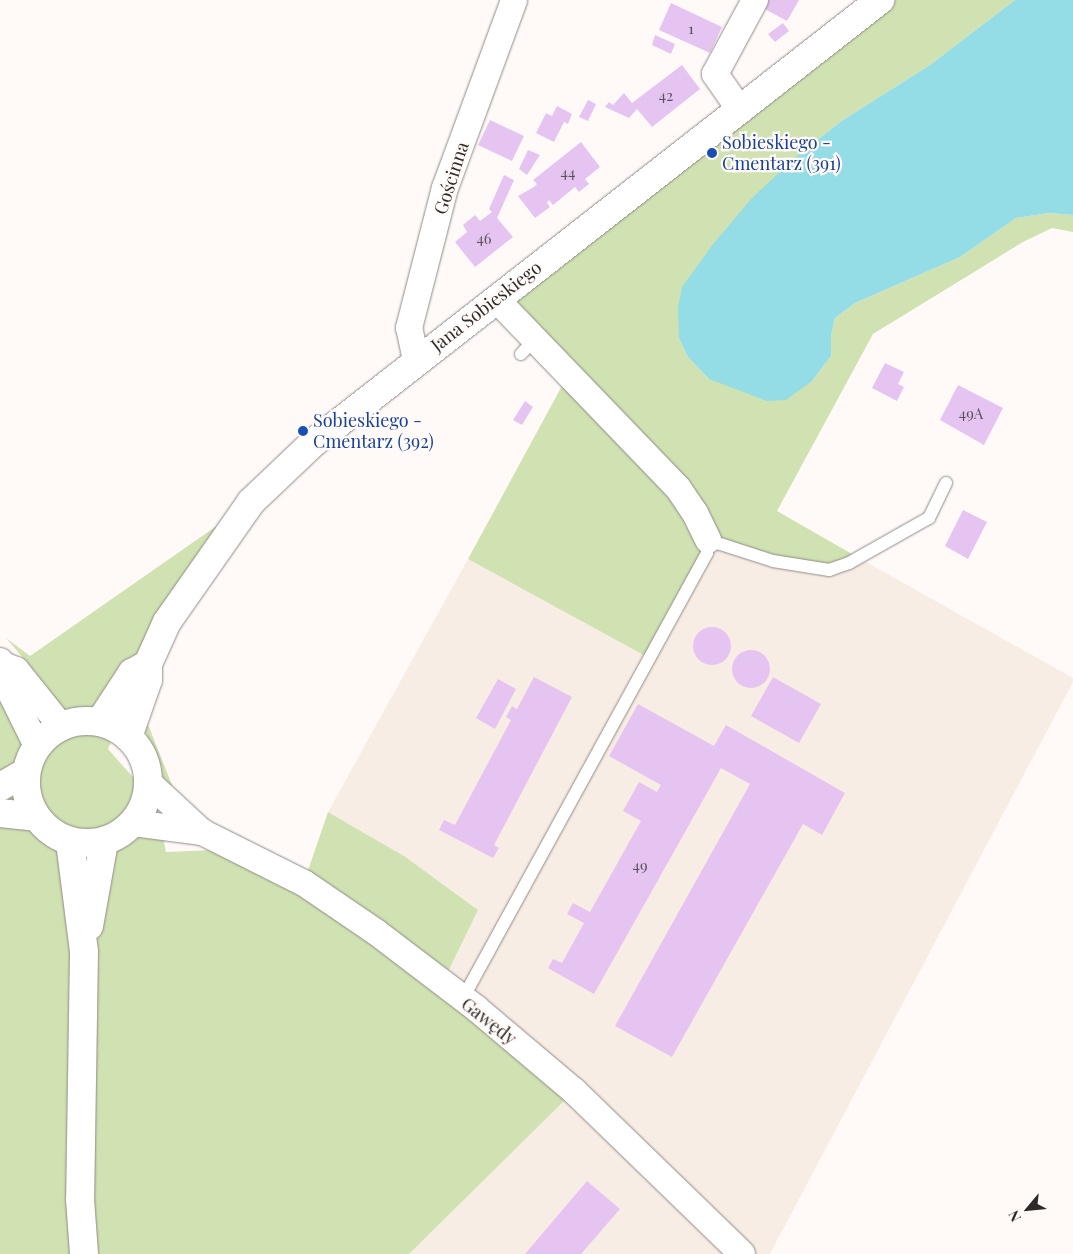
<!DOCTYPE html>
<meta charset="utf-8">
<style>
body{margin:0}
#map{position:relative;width:1073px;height:1254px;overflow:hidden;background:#fffaf7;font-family:"Playfair Display",serif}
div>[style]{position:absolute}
.built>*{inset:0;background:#f8ede4}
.green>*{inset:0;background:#d0e2b1}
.water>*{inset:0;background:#94dce6}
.building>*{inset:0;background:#e6c4f2}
.round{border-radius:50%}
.roads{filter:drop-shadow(0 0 1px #8f8b88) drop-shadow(0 0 1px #8f8b88)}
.service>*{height:12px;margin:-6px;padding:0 6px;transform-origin:6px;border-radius:6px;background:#fff}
.minor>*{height:26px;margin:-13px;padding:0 13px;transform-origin:13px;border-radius:13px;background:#fff}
.tertiary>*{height:28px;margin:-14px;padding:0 14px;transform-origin:14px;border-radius:14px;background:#fff}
.tertiary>.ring{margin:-14px;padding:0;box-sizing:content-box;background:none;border:28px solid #fff;border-radius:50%}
.dots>*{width:14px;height:14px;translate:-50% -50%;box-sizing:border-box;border:2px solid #fffaf7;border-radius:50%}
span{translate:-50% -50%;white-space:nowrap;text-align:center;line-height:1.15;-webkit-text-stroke:4.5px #fffaf7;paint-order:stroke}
.number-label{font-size:15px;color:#5a515b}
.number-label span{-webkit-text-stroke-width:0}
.transit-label{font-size:18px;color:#164399}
.left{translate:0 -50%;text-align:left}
.street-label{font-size:18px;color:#2c2b29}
.north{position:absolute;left:1003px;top:1184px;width:50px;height:50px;-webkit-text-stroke:4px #fffaf7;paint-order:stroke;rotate:242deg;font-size:14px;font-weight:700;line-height:20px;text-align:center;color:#2c2b29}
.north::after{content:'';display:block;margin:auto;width:18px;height:22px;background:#2c2b29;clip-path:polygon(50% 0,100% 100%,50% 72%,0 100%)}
</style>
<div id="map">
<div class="built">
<div style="clip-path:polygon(708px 540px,859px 558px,1073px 678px,1073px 682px,770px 1254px,409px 1254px,574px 1091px,442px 984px,478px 910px,404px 856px,328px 812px,468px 559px,649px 658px)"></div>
</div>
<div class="green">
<div style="clip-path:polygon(880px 0,1015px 0,930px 65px,843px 120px,798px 155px,679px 338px,688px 357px,709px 379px,812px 381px,831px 356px,831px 336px,835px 318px,855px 303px,960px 257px,1016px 218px,1049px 213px,1073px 215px,1073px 232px,1052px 228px,1023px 242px,873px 334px,777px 511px,859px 558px,829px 570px,708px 541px,649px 658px,468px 559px,569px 373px,496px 299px)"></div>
<div style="clip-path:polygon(251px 502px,167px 622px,108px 749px,139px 784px,158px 811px,166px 852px,240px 849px,304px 882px,328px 812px,404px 856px,478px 910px,442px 984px,574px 1091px,409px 1254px,0 1254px,0 661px,24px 659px,6px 638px,30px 656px)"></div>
<div style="clip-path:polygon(144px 722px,149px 727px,180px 805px,155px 777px)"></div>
</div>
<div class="water">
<div style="clip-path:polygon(1015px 0,1073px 0,1073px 215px,1049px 213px,1016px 218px,960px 257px,855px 303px,835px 318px,831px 336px,831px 356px,812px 381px,786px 400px,767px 401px,709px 379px,688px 357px,679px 338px,678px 308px,682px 287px,714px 243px,752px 198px,798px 155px,843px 120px,930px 65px)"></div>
</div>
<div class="building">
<div style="clip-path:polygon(768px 0,799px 0,787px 21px,763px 8px)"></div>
<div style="clip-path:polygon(671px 3px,722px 27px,710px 53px,659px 30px)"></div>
<div style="clip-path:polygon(783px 23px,789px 31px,775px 42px,768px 34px)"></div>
<div style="clip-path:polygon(655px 35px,675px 44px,671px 54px,652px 45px)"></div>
<div style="clip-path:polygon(682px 65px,700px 89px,652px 127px,637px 109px,629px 118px,605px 107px,609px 102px,613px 105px,624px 93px,632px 103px)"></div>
<div style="clip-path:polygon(588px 100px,596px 104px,588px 121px,579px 117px)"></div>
<div style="clip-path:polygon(557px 106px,572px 114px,568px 124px,564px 122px,554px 142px,536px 133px,546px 113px,552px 116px)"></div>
<div style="clip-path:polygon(490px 120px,524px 136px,512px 161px,478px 145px)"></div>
<div style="clip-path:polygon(581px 142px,600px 167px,585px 179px,589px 184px,579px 192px,575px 187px,553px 205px,549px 200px,547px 203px,550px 207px,535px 218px,518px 196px,534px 187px,537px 184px,533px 180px)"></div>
<div style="clip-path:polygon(528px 150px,540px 155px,527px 175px,519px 169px)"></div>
<div style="clip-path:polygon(504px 175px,514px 180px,497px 218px,513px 237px,475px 267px,455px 242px,467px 232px,463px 225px,475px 215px,480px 221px,492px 212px,489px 209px)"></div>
<div style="clip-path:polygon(885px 363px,904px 372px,898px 384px,904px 387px,897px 401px,872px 388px)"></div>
<div style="clip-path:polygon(958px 385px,1003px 408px,984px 445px,940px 420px)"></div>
<div style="clip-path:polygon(525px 401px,533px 407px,522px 425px,513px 420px)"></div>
<div style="clip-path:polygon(963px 510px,987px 522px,968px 559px,945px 546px)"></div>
<div class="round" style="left:693px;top:627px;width:38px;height:38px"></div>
<div class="round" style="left:732px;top:650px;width:38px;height:38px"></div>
<div style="clip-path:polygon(534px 677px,572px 697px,494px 845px,499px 848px,493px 858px,439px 830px,444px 820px,455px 825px,511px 720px,506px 717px,512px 706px,517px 709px)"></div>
<div style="clip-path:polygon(773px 677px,821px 704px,799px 743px,751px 716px)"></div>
<div style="clip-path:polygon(498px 679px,516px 689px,495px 729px,476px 718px)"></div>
<div style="clip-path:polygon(638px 704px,714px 746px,726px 725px,845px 793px,822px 835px,803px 824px,672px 1057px,615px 1026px,750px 784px,721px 768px,594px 994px,548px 968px,553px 959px,562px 963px,584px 923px,567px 914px,573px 903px,590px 912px,641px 821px,623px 811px,639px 782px,657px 792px,661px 785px,609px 756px)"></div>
<div style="clip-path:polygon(587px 1181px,620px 1209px,581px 1254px,525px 1254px)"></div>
</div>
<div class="roads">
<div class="service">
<div style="left:521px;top:354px;width:21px;rotate:-47deg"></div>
<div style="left:462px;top:1000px;width:510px;rotate:-61.27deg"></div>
<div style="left:707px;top:553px;width:13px;rotate:-86deg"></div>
<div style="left:708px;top:540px;width:68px;rotate:17.9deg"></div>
<div style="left:773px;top:561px;width:57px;rotate:9.1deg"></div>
<div style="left:829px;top:570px;width:21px;rotate:-19deg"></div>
<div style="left:849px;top:563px;width:92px;rotate:-29.4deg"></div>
<div style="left:929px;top:518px;width:39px;rotate:-64deg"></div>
</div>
<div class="minor">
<div style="left:740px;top:110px;width:44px;rotate:-124.8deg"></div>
<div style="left:715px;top:74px;width:84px;rotate:-61.6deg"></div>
<div style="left:496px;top:299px;width:262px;rotate:46.1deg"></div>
<div style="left:678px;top:488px;width:30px;rotate:56deg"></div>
<div style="left:695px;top:513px;width:30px;rotate:64deg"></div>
<div style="left:416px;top:360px;width:33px;rotate:-102deg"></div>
<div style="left:409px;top:328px;width:145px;rotate:-75.6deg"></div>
<div style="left:445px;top:188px;width:200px;rotate:-69.8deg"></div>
<div style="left:0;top:661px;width:18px;rotate:77deg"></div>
<div style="left:4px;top:679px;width:75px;rotate:63.8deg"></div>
<div style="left:3px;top:665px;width:14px;rotate:21deg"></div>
<div style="left:16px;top:670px;width:72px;rotate:51.2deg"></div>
<div style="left:149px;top:783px;width:72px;rotate:42.8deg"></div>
<div style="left:133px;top:823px;width:70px;rotate:7.4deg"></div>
<div style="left:202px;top:832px;width:114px;rotate:26.6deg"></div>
<div style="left:304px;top:883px;width:87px;rotate:34.2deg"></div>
<div style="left:376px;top:932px;width:127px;rotate:37.3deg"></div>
<div style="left:477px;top:1009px;width:127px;rotate:40.2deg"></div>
<div style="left:574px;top:1091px;width:234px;rotate:44.1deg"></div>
</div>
<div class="tertiary">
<div class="ring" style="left:26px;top:721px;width:94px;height:94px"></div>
<div style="left:100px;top:722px;width:59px;rotate:-56.9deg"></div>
<div style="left:132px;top:673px;width:18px;rotate:-29deg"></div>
<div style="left:128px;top:737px;width:60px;rotate:-70.7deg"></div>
<div style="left:148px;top:680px;width:16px;rotate:-90deg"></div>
<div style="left:148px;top:664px;width:46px;rotate:-65.7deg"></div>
<div style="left:167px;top:622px;width:146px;rotate:-55deg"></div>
<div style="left:251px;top:502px;width:86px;rotate:-43.6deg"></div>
<div style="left:313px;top:443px;width:720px;rotate:-38deg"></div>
<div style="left:0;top:787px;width:30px;rotate:-30deg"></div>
<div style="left:0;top:813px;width:36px;rotate:6deg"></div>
<div style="left:70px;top:842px;width:111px;rotate:82.7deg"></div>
<div style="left:84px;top:952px;width:247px;rotate:90.9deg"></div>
<div style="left:80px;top:1199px;width:55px;rotate:85.8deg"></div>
<div style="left:89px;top:926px;width:85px;rotate:-79.9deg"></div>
</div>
</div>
<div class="dots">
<div style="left:712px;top:153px;background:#1a4fb4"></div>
<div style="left:303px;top:431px;background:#1a4fb4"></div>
</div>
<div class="number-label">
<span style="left:691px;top:29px">1</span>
<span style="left:666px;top:96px">42</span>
<span style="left:568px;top:173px">44</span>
<span style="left:484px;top:239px">46</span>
<span style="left:971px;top:414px">49A</span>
<span style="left:640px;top:866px">49</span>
</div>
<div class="transit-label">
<span class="left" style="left:722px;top:153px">Sobieskiego -<br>Cmentarz (391)</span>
<span class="left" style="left:313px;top:431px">Sobieskiego -<br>Cmentarz (392)</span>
</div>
<div class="street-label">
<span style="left:451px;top:178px;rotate:-72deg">Gościnna</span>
<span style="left:486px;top:306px;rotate:-38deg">Jana Sobieskiego</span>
<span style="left:489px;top:1021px;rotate:38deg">Gawędy</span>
</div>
<div class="north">N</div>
</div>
